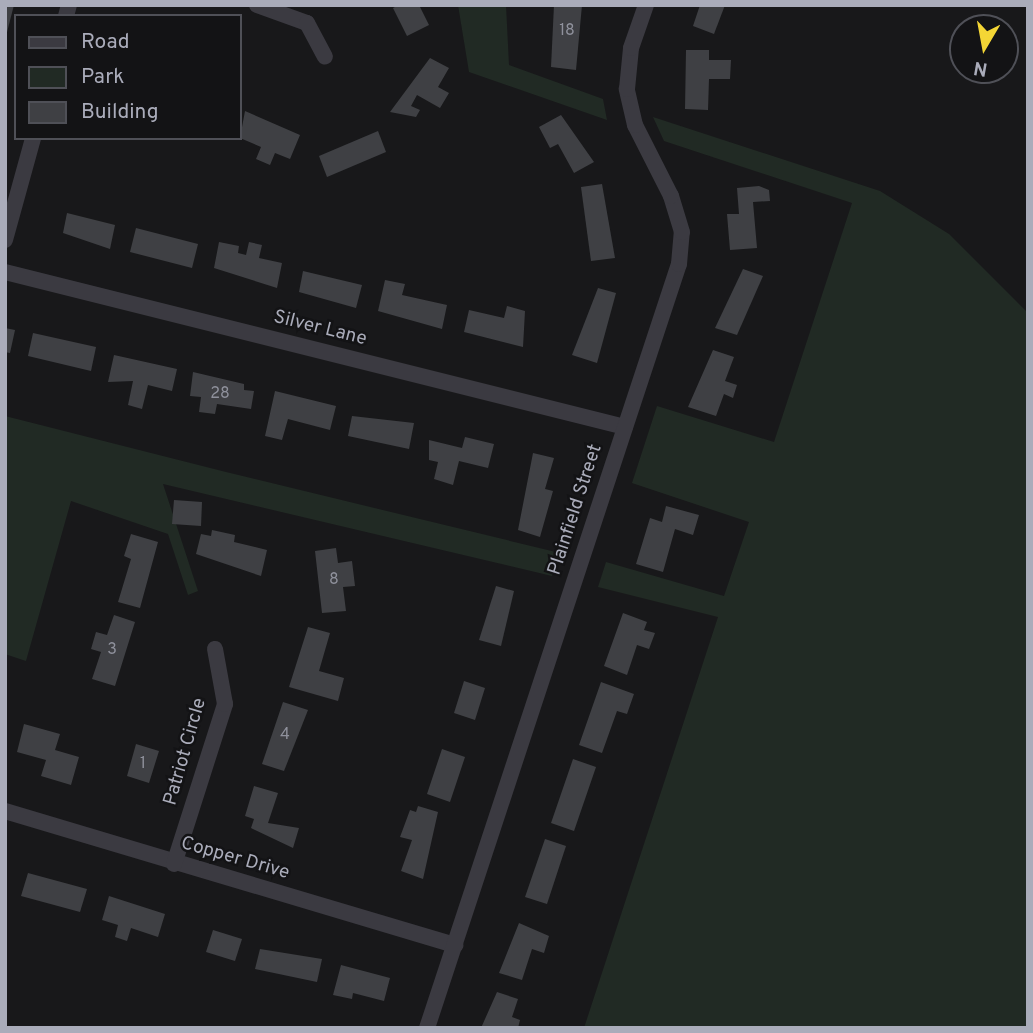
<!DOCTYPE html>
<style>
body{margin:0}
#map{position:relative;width:1033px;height:1033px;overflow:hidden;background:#18181a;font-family:Overpass,sans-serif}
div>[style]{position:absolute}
.green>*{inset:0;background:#212a24}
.building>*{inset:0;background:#3f4044}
.street>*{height:16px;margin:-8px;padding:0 8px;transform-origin:8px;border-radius:8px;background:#3b3a41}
span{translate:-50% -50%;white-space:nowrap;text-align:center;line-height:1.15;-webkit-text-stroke:5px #131315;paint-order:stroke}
.number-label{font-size:16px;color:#8f919c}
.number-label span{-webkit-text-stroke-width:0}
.street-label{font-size:19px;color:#aaacba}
.frame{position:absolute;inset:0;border:7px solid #aaacba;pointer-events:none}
.legend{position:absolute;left:14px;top:14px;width:228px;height:126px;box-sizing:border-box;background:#131315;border:2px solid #4f5057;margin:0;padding:9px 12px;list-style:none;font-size:21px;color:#aaacba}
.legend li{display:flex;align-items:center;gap:14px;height:35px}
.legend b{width:35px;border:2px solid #4f5057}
.north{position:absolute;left:949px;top:14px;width:70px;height:70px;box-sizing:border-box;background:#131315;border:2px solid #4f5057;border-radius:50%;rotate:190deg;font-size:19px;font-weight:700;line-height:28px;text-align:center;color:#aaacba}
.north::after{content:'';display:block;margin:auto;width:24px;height:32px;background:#f4d635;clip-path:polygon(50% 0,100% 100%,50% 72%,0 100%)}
</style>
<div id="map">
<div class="green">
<div style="clip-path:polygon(458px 5px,506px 5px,509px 65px,603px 99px,607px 120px,469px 72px)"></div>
<div style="clip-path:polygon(653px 117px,880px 191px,949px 234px,1028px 313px,1028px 1028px,584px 1028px,718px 617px,598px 587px,606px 562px,724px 596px,749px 522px,632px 483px,657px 406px,774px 442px,852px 203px,664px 141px)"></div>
<div style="clip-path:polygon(5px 416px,226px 472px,560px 553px,552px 576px,163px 484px,198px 591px,188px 595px,168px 534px,71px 501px,26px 661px,5px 654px)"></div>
</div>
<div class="building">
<div style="clip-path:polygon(5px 5px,14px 5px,6px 36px,5px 36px)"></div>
<div style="clip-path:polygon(399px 5px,419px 5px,429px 25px,407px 36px,393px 8px)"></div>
<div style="clip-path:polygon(554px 5px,582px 5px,576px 70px,551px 67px)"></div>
<div style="clip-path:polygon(700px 5px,725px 5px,714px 34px,693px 26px)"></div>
<div style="clip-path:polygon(686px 50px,709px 50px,709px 60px,731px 60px,730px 79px,709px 79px,708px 110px,685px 109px)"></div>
<div style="clip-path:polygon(430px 58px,449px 68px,438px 87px,449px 93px,440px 108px,417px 95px,411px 106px,420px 110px,416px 117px,390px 112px)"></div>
<div style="clip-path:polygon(245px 111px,300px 135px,290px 159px,275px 153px,270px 165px,256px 159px,261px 147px,240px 138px)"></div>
<div style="clip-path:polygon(561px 115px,594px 162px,574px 173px,558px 144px,550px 148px,539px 127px)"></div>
<div style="clip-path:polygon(378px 131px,386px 152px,327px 177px,319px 156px)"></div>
<div style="clip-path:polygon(602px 184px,615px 258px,591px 261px,581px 187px)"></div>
<div style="clip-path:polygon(759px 186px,769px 190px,770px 201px,753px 202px,757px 248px,730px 250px,727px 214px,739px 214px,737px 188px)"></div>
<div style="clip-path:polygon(67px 213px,115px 225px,110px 249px,63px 233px)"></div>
<div style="clip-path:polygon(136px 228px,198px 244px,192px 268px,130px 252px)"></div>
<div style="clip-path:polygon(219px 242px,239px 246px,238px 253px,246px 255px,249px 242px,262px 245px,259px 258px,282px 263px,277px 288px,214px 268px)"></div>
<div style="clip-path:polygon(743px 269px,763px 276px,737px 335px,715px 328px)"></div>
<div style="clip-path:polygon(303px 271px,362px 285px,356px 308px,299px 292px)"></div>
<div style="clip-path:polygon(385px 280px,405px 284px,402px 295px,447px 305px,442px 329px,378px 311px)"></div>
<div style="clip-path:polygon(598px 288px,616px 293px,597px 363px,572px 355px)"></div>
<div style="clip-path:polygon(507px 306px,525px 311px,523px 347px,464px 332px,469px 310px,504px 318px)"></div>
<div style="clip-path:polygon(5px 328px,15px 330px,10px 353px,5px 352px)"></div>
<div style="clip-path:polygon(33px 333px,96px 347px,91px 371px,28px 356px)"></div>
<div style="clip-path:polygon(713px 350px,734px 357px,725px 381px,737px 385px,733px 398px,724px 394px,716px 416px,688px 407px)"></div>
<div style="clip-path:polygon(114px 355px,177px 369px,172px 391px,148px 385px,142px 409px,128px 405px,133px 381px,108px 382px)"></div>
<div style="clip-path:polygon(193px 372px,244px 384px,244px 390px,254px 391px,251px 409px,217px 404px,215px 414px,199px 412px,201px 397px,190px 396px)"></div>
<div style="clip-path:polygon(275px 391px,336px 406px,330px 430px,288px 419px,282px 440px,265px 436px)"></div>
<div style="clip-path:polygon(352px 416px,414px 423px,409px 449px,348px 436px)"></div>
<div style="clip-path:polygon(465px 437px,494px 444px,488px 468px,459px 461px,453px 485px,434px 479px,438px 462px,429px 460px,429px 440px,462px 448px)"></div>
<div style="clip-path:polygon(533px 453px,554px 458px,545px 489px,553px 491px,540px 537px,518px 530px)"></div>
<div style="clip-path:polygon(174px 500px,202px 502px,201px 526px,172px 524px)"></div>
<div style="clip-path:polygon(666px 506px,699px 515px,693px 535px,675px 529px,663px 572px,636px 564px,650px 518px,662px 522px)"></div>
<div style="clip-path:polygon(212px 530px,235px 535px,234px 542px,267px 550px,261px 576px,196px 554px,201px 534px,211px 536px)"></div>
<div style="clip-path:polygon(131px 534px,158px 542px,140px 608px,118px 602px,131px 559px,124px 556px)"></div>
<div style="clip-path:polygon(336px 548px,338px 563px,352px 561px,355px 586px,343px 587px,346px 611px,322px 613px,315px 551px)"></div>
<div style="clip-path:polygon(496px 586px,514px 591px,501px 646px,479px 640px)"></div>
<div style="clip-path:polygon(623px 613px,647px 622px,644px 630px,655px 633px,649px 649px,637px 645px,627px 675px,604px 666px)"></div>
<div style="clip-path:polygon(114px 615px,135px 622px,115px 686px,92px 679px,101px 652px,91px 649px,96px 632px,107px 635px)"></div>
<div style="clip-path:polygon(308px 627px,330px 633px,319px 671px,344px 678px,338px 701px,289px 687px)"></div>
<div style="clip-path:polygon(464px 681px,485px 688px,475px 720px,454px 713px)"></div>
<div style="clip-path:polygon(601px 682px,634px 694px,627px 714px,617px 711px,602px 753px,579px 745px)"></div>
<div style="clip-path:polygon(283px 702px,308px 710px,284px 771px,262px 764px)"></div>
<div style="clip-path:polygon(24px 724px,60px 734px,55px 750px,79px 757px,71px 785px,41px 776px,46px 760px,17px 752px)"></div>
<div style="clip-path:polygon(136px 744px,159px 751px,149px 783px,127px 776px)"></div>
<div style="clip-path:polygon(442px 749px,465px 757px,450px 802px,427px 794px)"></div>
<div style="clip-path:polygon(573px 759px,596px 767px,574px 831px,551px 823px)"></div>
<div style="clip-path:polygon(254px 786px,278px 793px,268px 823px,299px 828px,293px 848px,251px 828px,254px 819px,245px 816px)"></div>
<div style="clip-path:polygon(418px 806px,438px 812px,423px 879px,401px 871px,412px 840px,400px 837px,410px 810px,416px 812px)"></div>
<div style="clip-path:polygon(545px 839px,566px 846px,547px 904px,525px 897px)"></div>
<div style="clip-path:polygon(28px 873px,87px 889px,80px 912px,21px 896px)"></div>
<div style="clip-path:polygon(109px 896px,165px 914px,158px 937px,131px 928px,127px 941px,115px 937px,118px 925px,102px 920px)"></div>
<div style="clip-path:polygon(519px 923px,549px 936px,544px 953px,532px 949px,522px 980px,499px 973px)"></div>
<div style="clip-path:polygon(213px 930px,242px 939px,235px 961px,206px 952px)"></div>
<div style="clip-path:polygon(260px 949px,322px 959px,317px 982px,255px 969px)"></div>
<div style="clip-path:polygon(341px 965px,390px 978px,384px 1001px,353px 993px,352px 999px,333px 995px)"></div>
<div style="clip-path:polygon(497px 992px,518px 999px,512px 1017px,520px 1020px,518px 1028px,481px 1028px)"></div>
</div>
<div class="street">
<div style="left:257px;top:5px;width:53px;rotate:19.8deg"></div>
<div style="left:307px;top:23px;width:38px;rotate:62deg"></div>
<div style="left:66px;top:16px;width:11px;rotate:-75deg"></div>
<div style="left:5px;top:240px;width:106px;rotate:-74.6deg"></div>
<div style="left:5px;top:272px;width:639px;rotate:14.04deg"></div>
<div style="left:5px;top:811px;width:470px;rotate:16.6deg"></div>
<div style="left:174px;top:864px;width:168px;rotate:-72.3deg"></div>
<div style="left:225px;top:704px;width:56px;rotate:-100.3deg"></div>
<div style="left:427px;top:1028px;width:804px;rotate:-71.75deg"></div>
<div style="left:679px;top:264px;width:32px;rotate:-85deg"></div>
<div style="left:682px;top:232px;width:38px;rotate:-107deg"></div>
<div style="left:671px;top:196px;width:80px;rotate:-116.9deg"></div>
<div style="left:635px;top:125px;width:37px;rotate:-103deg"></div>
<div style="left:627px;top:89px;width:41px;rotate:-84.4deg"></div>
<div style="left:631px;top:48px;width:46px;rotate:-70.8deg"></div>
</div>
<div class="number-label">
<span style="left:567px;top:31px">18</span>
<span style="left:220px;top:394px">28</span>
<span style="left:334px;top:580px">8</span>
<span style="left:112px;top:650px">3</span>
<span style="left:285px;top:735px">4</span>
<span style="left:143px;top:764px">1</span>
</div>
<div class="street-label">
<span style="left:320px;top:329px;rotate:14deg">Silver Lane</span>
<span style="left:576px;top:510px;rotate:-72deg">Plainfield Street</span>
<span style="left:186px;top:752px;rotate:-74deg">Patriot Circle</span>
<span style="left:235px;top:859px;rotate:16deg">Copper Drive</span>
</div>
<div class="frame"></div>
<ul class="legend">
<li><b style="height:9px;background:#3b3a41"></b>Road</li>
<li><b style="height:19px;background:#212a24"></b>Park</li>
<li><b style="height:19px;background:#3f4044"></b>Building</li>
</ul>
<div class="north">N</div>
</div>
